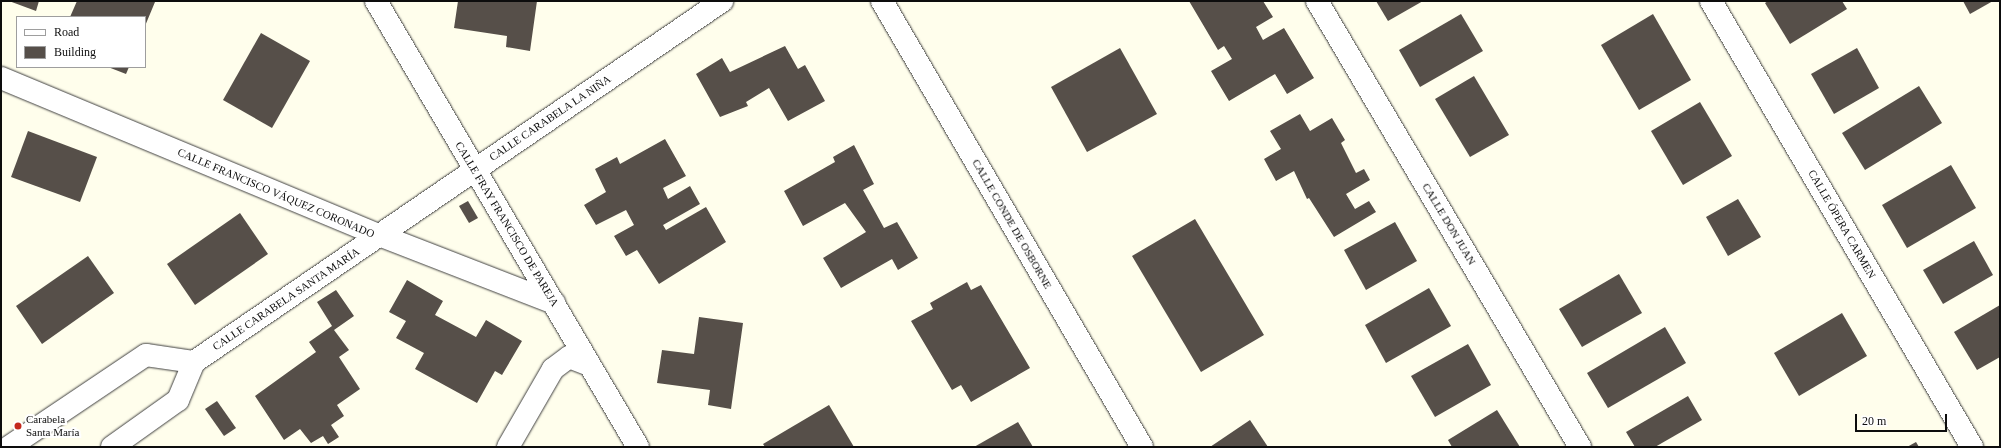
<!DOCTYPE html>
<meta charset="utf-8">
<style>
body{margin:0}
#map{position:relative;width:2001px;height:448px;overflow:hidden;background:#fffeec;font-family:"Times New Roman",serif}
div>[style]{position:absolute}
.building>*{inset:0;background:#564f49}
.roads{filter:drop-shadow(0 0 1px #404040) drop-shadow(0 0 1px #404040)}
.street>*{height:22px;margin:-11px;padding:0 11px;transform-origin:11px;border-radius:11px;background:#fff}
.dots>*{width:11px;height:11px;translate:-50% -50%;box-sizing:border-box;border:2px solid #fff;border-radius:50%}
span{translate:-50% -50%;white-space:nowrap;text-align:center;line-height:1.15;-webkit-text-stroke:4px #fff;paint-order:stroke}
.street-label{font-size:11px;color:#0d0d0d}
.poi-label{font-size:11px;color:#0d0d0d}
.left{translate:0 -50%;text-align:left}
.frame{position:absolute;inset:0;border:2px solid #0d0d0d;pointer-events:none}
.legend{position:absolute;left:16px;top:16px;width:130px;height:52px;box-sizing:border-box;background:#fff;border:1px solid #9e9e9e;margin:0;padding:5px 7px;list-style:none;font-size:12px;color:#0d0d0d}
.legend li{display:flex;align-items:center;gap:8px;height:20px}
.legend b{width:20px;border:1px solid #9e9e9e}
.scale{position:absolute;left:1855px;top:414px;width:92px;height:18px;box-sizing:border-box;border:2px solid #0d0d0d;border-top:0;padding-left:5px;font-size:12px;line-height:14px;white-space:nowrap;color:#0d0d0d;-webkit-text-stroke:3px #fff;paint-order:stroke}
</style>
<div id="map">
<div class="building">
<div style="clip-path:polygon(9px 1px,39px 1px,36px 11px)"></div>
<div style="clip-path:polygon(77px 1px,154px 1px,155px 2px,145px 26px,145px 17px,70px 17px)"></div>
<div style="clip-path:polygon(458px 1px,537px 1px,530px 51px,506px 47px,507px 36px,454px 28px)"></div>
<div style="clip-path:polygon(1189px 1px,1263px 1px,1273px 17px,1256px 27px,1263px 40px,1284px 28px,1314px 78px,1287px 94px,1275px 74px,1229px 101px,1211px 71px,1232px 59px,1224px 46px,1218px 50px)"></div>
<div style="clip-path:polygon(1376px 1px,1423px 1px,1388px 21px)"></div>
<div style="clip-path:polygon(1768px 1px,1842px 1px,1847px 9px,1790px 44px,1765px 3px)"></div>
<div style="clip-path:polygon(1963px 1px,1993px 1px,1970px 14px)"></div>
<div style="clip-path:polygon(1461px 14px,1483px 51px,1420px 87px,1399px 50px)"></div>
<div style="clip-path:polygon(1653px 14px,1691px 80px,1639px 110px,1601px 45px)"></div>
<div style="clip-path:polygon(261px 33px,310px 61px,272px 128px,223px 100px)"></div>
<div style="clip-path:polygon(785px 46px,798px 69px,805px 65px,825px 101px,788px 121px,769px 88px,746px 102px,748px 106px,720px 117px,696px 74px,722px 58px,730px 72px)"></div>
<div style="clip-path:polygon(1120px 48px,1157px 114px,1087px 152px,1051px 87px)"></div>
<div style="clip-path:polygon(1857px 48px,1879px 88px,1834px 114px,1811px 74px)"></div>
<div style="clip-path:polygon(108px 67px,129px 67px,126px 74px)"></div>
<div style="clip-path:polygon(1474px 76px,1509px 135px,1470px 157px,1435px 99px)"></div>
<div style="clip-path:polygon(1919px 86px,1942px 123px,1865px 170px,1842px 133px)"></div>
<div style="clip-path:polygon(1700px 102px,1732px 156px,1683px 185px,1651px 131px)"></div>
<div style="clip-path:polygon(1300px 114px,1310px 131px,1332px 118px,1345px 140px,1341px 143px,1356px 173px,1364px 169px,1370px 180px,1346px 194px,1355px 209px,1369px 201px,1376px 212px,1334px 237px,1309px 198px,1307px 199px,1294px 171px,1276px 181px,1264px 159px,1281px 149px,1270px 131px)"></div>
<div style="clip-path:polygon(28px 131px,97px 157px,80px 202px,11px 177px)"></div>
<div style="clip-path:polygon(665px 139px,686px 176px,663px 188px,668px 199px,690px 186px,700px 204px,663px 225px,666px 230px,706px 207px,726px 242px,659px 284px,637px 250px,626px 256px,614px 236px,634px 225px,626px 210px,596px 225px,584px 205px,606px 192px,595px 169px,617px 157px,620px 164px)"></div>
<div style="clip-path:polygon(854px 145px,874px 184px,863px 190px,873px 208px,884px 228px,897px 222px,918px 258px,898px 270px,892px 259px,841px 288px,823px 258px,866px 232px,845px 203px,803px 226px,784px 191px,835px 162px,833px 157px)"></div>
<div style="clip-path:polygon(1951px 165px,1976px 208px,1907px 248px,1882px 205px)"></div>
<div style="clip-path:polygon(1738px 199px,1761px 237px,1728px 256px,1706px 217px)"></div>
<div style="clip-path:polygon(468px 201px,478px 218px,469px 223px,459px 206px)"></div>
<div style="clip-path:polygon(240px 213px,268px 254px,195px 305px,167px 264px)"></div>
<div style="clip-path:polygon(1195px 219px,1264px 335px,1201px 372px,1132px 256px)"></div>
<div style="clip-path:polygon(1395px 222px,1417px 261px,1366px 290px,1344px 250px)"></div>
<div style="clip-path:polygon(1974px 241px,1993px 275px,1943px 304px,1923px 270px)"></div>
<div style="clip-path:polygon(88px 256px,114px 293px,42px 344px,16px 306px)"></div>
<div style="clip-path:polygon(1619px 274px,1642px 313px,1582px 347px,1559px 309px)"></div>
<div style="clip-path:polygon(407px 280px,443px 301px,435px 315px,476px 337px,486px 320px,522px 341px,502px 375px,495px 371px,477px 403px,415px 369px,424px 353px,396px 338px,406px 321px,389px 312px)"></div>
<div style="clip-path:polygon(967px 282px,971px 290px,981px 285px,1030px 368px,971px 402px,961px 385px,952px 390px,911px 321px,933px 309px,930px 303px)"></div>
<div style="clip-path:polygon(1429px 288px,1451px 326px,1386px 363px,1365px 325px)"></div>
<div style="clip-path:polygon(336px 290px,354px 316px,334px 330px,349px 350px,339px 357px,360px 389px,337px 405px,344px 416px,331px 425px,339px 437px,328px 444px,323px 436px,311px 443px,300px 429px,284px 440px,255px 396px,316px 352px,309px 342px,332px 326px,317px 302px)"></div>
<div style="clip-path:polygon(2000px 305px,2000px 357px,1977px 370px,1954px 332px)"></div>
<div style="clip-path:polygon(1842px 313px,1867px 356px,1799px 396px,1774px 353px)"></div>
<div style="clip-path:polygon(699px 317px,743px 323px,731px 409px,708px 405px,710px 390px,657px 383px,662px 350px,694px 354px)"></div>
<div style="clip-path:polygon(1665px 327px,1686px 363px,1608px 408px,1587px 373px)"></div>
<div style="clip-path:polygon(1468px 344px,1491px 385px,1435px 417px,1411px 376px)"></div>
<div style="clip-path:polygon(1688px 396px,1702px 420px,1655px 447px,1635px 447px,1626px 432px)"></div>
<div style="clip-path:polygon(217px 401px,236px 428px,224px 436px,205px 409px)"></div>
<div style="clip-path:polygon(829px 405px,854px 447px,765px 447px,763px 444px)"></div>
<div style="clip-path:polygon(1497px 410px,1520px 447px,1452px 447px,1448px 440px)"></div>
<div style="clip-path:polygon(1250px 420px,1268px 447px,1210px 447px)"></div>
<div style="clip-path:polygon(1018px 422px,1033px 447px,974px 447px)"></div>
<div style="clip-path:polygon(1916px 442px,1919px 447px,1907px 447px)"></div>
</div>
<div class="roads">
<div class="street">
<div style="left:376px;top:1px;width:517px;rotate:59.57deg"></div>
<div style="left:882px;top:1px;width:516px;rotate:59.76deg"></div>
<div style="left:1317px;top:1px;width:518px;rotate:59.47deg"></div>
<div style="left:1711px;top:1px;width:517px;rotate:59.66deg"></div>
<div style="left:1px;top:78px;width:409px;rotate:22.6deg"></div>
<div style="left:379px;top:235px;width:188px;rotate:21.2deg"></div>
<div style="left:9px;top:447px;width:165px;rotate:-33.9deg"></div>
<div style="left:146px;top:355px;width:49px;rotate:8.3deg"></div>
<div style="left:194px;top:362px;width:640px;rotate:-34.36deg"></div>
<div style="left:112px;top:447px;width:81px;rotate:-35.5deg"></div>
<div style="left:178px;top:400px;width:41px;rotate:-67.2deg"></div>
<div style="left:508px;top:447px;width:90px;rotate:-60deg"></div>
<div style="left:553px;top:369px;width:20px;rotate:-37deg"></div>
<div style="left:569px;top:357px;width:22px;rotate:21deg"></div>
</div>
</div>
<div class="dots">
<div style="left:18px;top:426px;background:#c42a1e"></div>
</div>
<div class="street-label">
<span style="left:550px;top:118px;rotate:-34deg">CALLE CARABELA LA NIÑA</span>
<span style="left:276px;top:193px;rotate:23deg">CALLE FRANCISCO VÁQUEZ CORONADO</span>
<span style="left:507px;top:224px;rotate:59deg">CALLE FRAY FRANCISCO DE PAREJA</span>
<span style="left:1012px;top:224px;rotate:60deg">CALLE CONDE DE OSBORNE</span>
<span style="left:1449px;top:224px;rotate:59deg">CALLE DON JUAN</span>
<span style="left:1842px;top:224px;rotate:60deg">CALLE ÓPERA CARMEN</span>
<span style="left:286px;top:299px;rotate:-34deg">CALLE CARABELA SANTA MARÍA</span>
</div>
<div class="poi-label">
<span class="left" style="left:26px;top:426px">Carabela<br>Santa María</span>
</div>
<div class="frame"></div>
<ul class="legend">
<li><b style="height:5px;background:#fff"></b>Road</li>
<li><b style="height:11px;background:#564f49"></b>Building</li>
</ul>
<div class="scale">20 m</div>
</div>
